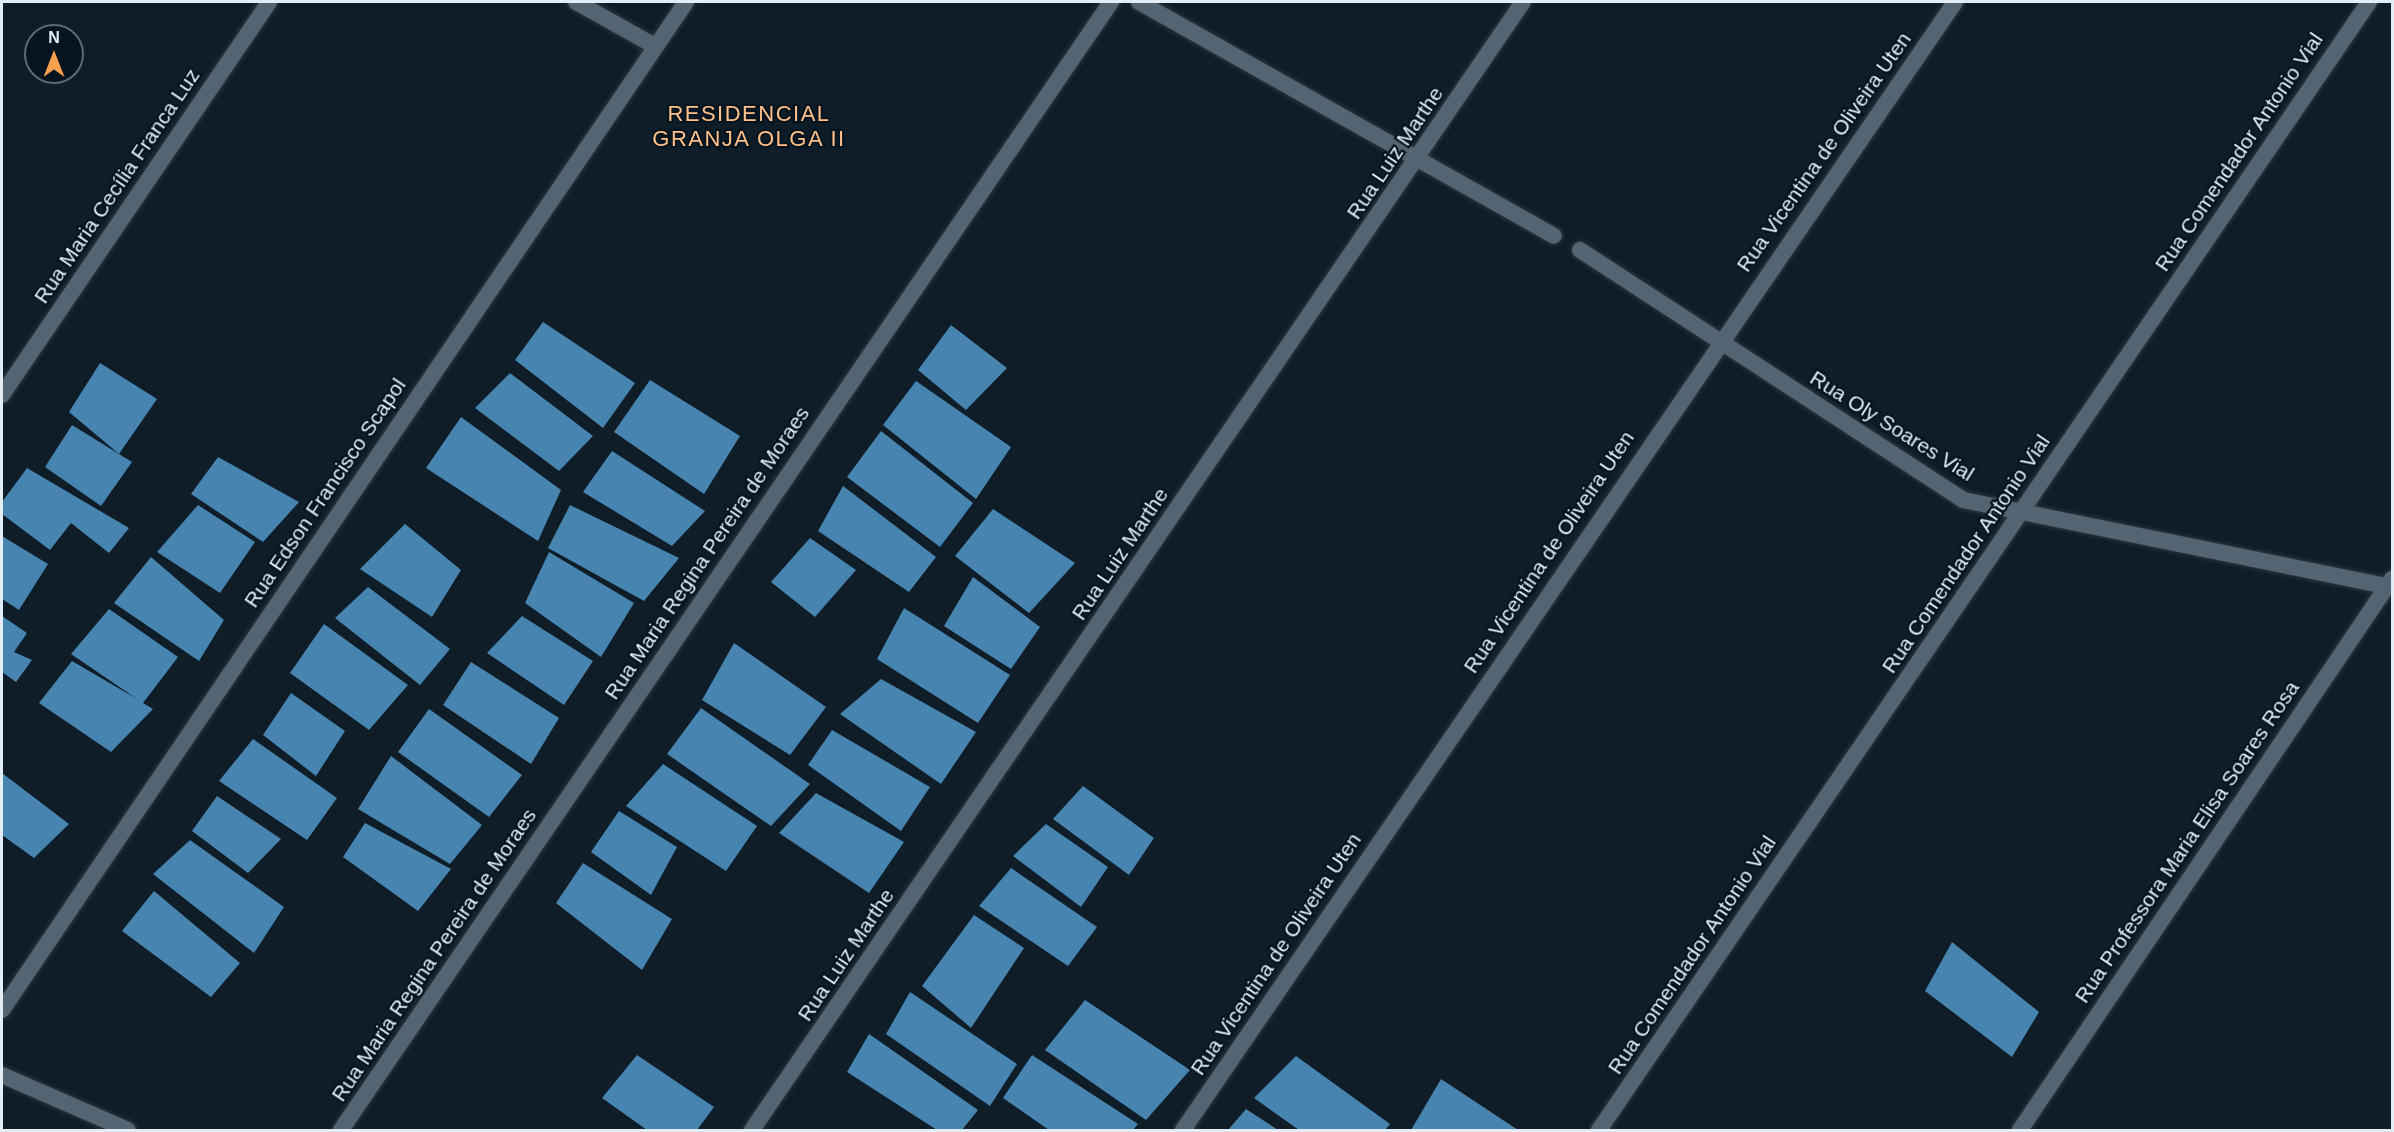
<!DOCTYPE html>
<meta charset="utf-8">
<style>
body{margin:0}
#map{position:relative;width:2394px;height:1132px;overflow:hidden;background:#0e1d28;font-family:Arial,sans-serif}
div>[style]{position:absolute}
.building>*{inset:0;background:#4784af}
.roads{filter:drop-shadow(0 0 2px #2d353f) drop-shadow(0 0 2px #2d353f)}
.minor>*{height:16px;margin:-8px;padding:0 8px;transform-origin:8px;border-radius:8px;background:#536573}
span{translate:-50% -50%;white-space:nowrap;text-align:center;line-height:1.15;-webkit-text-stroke:4.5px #05141f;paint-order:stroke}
.street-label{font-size:21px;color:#e3edf5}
.neighbourhood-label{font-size:22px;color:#ffc08a;letter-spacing:1.5px}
.frame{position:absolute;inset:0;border:3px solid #e3edf5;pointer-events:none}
.north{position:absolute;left:24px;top:24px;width:60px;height:60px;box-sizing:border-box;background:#05141f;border:2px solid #5e6b75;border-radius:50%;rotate:0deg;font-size:16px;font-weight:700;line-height:24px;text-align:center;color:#e3edf5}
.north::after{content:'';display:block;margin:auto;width:21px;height:27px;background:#f9a04c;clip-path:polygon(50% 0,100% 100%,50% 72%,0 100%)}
</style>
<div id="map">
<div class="building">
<div style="clip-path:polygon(543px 322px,635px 383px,603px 428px,515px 360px)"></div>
<div style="clip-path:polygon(951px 325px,1007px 368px,966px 410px,918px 370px)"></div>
<div style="clip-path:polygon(100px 363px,157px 399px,119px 454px,69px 412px)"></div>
<div style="clip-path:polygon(510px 373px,593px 436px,559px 471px,475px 408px)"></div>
<div style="clip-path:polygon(650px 380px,740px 436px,704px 494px,614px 432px)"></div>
<div style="clip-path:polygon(916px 381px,1011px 447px,976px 499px,883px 425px)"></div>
<div style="clip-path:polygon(461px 417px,561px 490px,538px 541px,426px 468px)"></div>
<div style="clip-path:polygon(72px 425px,132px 462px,101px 506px,45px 467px)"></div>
<div style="clip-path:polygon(881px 431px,973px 503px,940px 547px,847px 477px)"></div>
<div style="clip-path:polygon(612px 451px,705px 511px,672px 546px,583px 492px)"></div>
<div style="clip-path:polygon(218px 457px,299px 502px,263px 542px,191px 494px)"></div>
<div style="clip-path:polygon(27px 468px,129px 528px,109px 553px,71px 523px,50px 550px,2px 514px,2px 502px)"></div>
<div style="clip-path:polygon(843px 486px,936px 557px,909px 592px,818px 531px)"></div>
<div style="clip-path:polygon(198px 505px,255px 542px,220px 593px,157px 552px)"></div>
<div style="clip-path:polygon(570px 505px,679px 558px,644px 601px,548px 548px)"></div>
<div style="clip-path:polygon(993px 509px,1075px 563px,1029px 613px,955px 556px)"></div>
<div style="clip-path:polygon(405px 524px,461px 570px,432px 617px,360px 569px)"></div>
<div style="clip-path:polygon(2px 536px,48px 564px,19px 610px,2px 599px)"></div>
<div style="clip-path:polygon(810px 538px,856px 570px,815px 617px,771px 582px)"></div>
<div style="clip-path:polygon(549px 552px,634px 603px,601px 657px,525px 603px)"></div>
<div style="clip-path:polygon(151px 557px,224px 620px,199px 661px,114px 603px)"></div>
<div style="clip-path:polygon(973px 577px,1040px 627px,1011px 669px,944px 626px)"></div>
<div style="clip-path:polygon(368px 587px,450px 649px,420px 685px,335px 618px)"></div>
<div style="clip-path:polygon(904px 608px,1010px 675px,978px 723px,877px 659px)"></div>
<div style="clip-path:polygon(109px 609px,178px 657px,143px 703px,153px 709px,111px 752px,39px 703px,72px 661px,137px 699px,71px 654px)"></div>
<div style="clip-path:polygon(2px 616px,27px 633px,14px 652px,32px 660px,16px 682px,2px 672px)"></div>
<div style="clip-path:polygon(522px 616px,593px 661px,564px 705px,487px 653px)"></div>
<div style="clip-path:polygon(324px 624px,408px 685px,369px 730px,290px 673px)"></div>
<div style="clip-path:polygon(734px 643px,826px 707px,790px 755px,702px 700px)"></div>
<div style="clip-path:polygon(471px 662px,559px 718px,531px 764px,443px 705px)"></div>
<div style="clip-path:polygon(881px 679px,976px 732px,941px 784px,840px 714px)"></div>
<div style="clip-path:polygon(291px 693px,345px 731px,316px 776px,263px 735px)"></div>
<div style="clip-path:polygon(701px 708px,810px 784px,771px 826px,667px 754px)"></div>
<div style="clip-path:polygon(429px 709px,522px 775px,489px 817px,398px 752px)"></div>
<div style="clip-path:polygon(832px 730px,930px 787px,901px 831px,808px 765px)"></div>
<div style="clip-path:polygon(253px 739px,337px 798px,307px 840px,219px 781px)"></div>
<div style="clip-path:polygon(391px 756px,482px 825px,450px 864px,358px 809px)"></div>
<div style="clip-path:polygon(663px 764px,757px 826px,726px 871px,626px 806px)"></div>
<div style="clip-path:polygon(2px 773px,69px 824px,34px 858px,2px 835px)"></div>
<div style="clip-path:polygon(1083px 786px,1154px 838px,1129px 875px,1053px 819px)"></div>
<div style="clip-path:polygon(816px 793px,904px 842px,869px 893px,779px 833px)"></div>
<div style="clip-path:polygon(217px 796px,281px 839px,248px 873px,192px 831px)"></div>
<div style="clip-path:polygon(619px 811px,677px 847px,651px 895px,591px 852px)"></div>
<div style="clip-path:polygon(365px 823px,451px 869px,418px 911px,343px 857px)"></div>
<div style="clip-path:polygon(1046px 824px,1108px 867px,1081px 907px,1013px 856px)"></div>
<div style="clip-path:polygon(190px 840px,284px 907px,254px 953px,153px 874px)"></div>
<div style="clip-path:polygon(583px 863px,672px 919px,642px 970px,556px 903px)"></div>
<div style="clip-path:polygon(1011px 868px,1097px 927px,1068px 966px,979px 906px)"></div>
<div style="clip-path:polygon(154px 891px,240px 963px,211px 997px,122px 931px)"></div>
<div style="clip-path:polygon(974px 915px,1024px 948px,971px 1028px,922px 986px)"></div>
<div style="clip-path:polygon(1952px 942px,2039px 1012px,2012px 1057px,1925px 991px)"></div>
<div style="clip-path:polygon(910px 992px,1017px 1064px,990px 1106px,886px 1034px)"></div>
<div style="clip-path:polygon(1085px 1000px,1190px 1070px,1146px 1120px,1045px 1050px)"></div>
<div style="clip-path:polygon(869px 1034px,978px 1110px,962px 1130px,937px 1130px,847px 1072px)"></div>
<div style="clip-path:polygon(637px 1055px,714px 1107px,697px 1130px,647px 1130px,602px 1098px)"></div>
<div style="clip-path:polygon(1032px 1055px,1138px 1124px,1133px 1130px,1049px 1130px,1003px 1098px)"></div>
<div style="clip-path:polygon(1296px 1056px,1390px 1124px,1385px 1130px,1299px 1130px,1254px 1098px)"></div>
<div style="clip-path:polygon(1441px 1079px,1518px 1130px,1411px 1130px)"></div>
<div style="clip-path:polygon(1246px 1109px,1278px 1130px,1228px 1130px)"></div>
</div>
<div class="roads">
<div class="minor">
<div style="left:576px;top:2px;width:90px;rotate:29.1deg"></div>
<div style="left:1139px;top:2px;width:476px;rotate:29.4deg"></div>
<div style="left:1580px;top:250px;width:457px;rotate:33.1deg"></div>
<div style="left:1963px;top:500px;width:438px;rotate:11.5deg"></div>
<div style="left:2px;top:395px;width:475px;rotate:-55.8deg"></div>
<div style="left:2px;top:1010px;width:1218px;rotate:-55.84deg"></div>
<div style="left:2px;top:1075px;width:137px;rotate:23.6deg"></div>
<div style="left:341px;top:1130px;width:1366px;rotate:-55.68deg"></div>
<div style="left:752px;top:1130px;width:1366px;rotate:-55.65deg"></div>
<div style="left:1183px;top:1130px;width:1367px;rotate:-55.61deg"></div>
<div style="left:1599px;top:1130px;width:1366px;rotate:-55.68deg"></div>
<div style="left:2020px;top:1130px;width:665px;rotate:-55.98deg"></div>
</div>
</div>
<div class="street-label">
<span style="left:1824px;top:152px;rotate:-55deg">Rua Vicentina de Oliveira Uten</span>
<span style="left:2239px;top:152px;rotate:-56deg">Rua Comendador Antonio Vial</span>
<span style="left:1395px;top:153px;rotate:-56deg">Rua Luiz Marthe</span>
<span style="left:117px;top:186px;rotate:-56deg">Rua Maria Cecília Franca Luz</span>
<span style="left:1892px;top:426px;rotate:32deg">Rua Oly Soares Vial</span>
<span style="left:325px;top:493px;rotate:-56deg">Rua Edson Francisco Scapol</span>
<span style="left:1549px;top:552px;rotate:-56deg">Rua Vicentina de Oliveira Uten</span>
<span style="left:707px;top:553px;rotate:-56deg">Rua Maria Regina Pereira de Moraes</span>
<span style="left:1120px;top:554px;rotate:-56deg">Rua Luiz Marthe</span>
<span style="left:1966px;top:554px;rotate:-56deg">Rua Comendador Antonio Vial</span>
<span style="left:2187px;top:842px;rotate:-56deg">Rua Professora Maria Elisa Soares Rosa</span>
<span style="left:1276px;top:954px;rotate:-56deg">Rua Vicentina de Oliveira Uten</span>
<span style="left:434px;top:955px;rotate:-56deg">Rua Maria Regina Pereira de Moraes</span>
<span style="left:846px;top:955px;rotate:-56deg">Rua Luiz Marthe</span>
<span style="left:1692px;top:955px;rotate:-56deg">Rua Comendador Antonio Vial</span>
</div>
<div class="neighbourhood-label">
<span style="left:749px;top:126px">RESIDENCIAL<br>GRANJA OLGA II</span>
</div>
<div class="frame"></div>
<div class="north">N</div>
</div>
